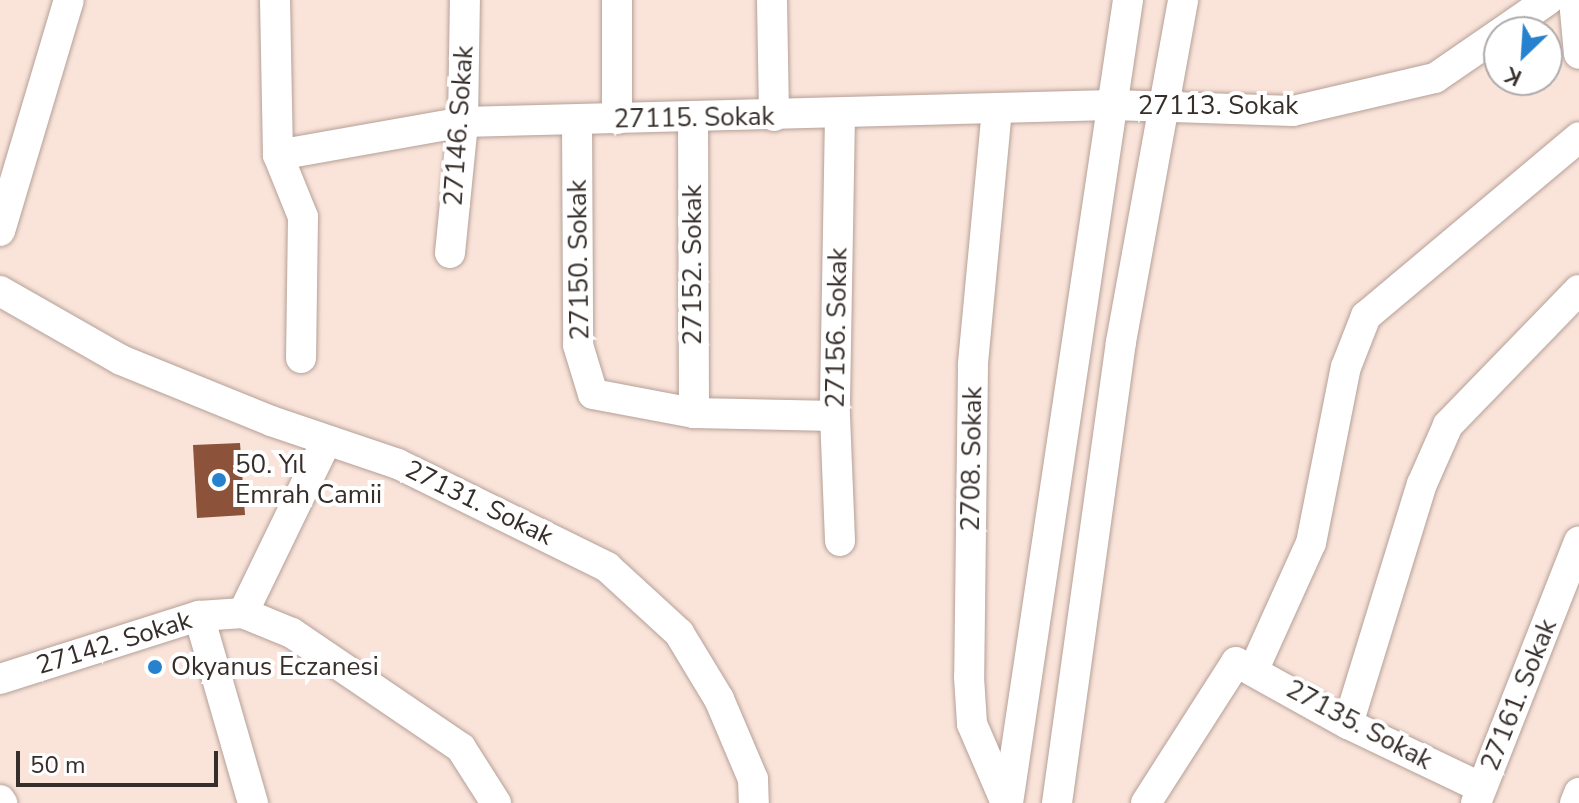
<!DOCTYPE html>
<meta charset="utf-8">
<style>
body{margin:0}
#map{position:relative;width:1579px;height:803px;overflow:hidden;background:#fae4da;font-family:"Nunito Sans",sans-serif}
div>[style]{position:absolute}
.building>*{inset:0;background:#8c533a}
.roads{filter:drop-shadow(0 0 2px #b5a097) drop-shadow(0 0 2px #b5a097)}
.minor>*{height:30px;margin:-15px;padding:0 15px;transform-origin:15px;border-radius:15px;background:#fff}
.dots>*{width:22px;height:22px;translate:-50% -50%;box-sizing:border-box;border:4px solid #fff;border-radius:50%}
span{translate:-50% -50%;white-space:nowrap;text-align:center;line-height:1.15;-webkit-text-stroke:8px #fff;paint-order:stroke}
.street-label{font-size:26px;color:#362e2a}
.poi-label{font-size:26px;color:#362e2a}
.left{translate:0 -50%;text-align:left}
.north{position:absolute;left:1483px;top:16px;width:80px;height:80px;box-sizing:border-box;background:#fff;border:2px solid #afabaa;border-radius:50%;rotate:205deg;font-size:22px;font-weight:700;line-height:32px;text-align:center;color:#362e2a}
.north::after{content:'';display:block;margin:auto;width:28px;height:36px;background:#2681ce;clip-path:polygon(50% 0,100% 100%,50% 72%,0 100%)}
.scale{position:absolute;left:16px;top:751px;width:202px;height:36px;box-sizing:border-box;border:4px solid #362e2a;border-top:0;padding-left:10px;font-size:24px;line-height:28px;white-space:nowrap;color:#362e2a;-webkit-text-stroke:6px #fff;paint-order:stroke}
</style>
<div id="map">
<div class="building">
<div style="clip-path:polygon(240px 443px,245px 515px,197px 518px,193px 445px)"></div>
</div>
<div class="roads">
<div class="minor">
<div style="left:275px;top:0;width:155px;rotate:88.9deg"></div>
<div style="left:278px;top:155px;width:67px;rotate:68deg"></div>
<div style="left:303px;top:217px;width:141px;rotate:90.8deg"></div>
<div style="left:772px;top:0;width:116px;rotate:89deg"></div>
<div style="left:1574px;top:0;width:54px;rotate:84.7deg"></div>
<div style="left:1502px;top:32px;width:56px;rotate:-34.8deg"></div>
<div style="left:997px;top:109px;width:257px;rotate:95.4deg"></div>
<div style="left:973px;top:365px;width:312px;rotate:90.7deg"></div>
<div style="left:969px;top:677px;width:47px;rotate:86.3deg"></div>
<div style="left:972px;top:724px;width:86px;rotate:66.7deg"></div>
<div style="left:840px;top:115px;width:301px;rotate:91deg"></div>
<div style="left:835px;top:416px;width:125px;rotate:87.7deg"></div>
<div style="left:693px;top:118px;width:295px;rotate:89.8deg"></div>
<div style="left:617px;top:119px;width:119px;rotate:-90deg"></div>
<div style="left:577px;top:120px;width:225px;rotate:89.7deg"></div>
<div style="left:578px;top:345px;width:51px;rotate:73deg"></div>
<div style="left:593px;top:394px;width:103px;rotate:10.7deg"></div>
<div style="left:694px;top:413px;width:141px;rotate:1.2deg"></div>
<div style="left:278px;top:155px;width:188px;rotate:-10.1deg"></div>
<div style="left:463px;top:122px;width:649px;rotate:-1.5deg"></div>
<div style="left:1112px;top:105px;width:181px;rotate:1.9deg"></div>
<div style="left:1293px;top:111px;width:146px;rotate:-13.1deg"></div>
<div style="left:1435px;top:78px;width:78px;rotate:-34.5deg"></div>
<div style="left:0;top:231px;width:241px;rotate:-73.4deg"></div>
<div style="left:450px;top:253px;width:132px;rotate:-84.3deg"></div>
<div style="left:463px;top:122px;width:122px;rotate:-89.1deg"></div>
<div style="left:0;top:291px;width:139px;rotate:29.7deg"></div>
<div style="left:121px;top:360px;width:162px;rotate:22.1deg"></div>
<div style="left:271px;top:421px;width:134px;rotate:18.7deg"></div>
<div style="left:398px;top:464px;width:233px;rotate:26.2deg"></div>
<div style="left:607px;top:567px;width:98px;rotate:42.5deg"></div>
<div style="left:679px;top:633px;width:77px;rotate:58.8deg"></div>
<div style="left:719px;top:699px;width:87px;rotate:67deg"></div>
<div style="left:753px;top:779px;width:24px;rotate:88deg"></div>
<div style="left:243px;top:613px;width:192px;rotate:-64.1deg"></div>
<div style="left:199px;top:616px;width:195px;rotate:73.9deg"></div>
<div style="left:1254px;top:669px;width:138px;rotate:-65.7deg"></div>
<div style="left:1311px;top:543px;width:179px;rotate:-78.8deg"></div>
<div style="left:1346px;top:367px;width:55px;rotate:-68.6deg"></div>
<div style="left:1366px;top:316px;width:278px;rotate:-40deg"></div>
<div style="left:0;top:679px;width:209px;rotate:-17.6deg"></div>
<div style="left:199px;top:616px;width:44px;rotate:-3.9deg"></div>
<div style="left:243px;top:613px;width:53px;rotate:22.2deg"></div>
<div style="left:292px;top:633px;width:204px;rotate:34.2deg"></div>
<div style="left:461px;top:748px;width:65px;rotate:57.5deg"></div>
<div style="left:1348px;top:724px;width:251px;rotate:-72.9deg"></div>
<div style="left:1422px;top:484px;width:64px;rotate:-66.2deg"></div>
<div style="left:1448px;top:425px;width:188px;rotate:-45.9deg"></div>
<div style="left:0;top:800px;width:4px;rotate:56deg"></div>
<div style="left:1008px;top:803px;width:812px;rotate:-81.5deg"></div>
<div style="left:1057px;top:803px;width:465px;rotate:-82.1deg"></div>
<div style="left:1121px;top:342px;width:348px;rotate:-79.7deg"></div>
<div style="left:1146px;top:803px;width:167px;rotate:-57.4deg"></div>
<div style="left:1236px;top:662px;width:128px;rotate:29deg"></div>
<div style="left:1348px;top:724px;width:148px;rotate:25.5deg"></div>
<div style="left:1476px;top:803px;width:281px;rotate:-68.5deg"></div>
<div style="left:1575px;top:803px;width:11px;rotate:-68deg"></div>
</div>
</div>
<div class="dots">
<div style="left:219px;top:480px;background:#2681ce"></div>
<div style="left:155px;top:667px;background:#2681ce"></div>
</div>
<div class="street-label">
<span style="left:1218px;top:106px">27113. Sokak</span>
<span style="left:694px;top:118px;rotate:-1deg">27115. Sokak</span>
<span style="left:459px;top:126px;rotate:-86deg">27146. Sokak</span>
<span style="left:579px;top:260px;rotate:-91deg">27150. Sokak</span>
<span style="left:693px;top:265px;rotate:-90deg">27152. Sokak</span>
<span style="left:837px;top:328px;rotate:-89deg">27156. Sokak</span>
<span style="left:972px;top:459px;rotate:-89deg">2708. Sokak</span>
<span style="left:479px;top:503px;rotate:26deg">27131. Sokak</span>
<span style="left:114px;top:643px;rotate:-17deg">27142. Sokak</span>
<span style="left:1519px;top:695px;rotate:-68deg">27161. Sokak</span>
<span style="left:1359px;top:725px;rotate:28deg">27135. Sokak</span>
</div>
<div class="poi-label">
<span class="left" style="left:235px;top:480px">50. Yıl<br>Emrah Camii</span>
<span class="left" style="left:171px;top:667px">Okyanus Eczanesi</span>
</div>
<div class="north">K</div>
<div class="scale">50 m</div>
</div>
